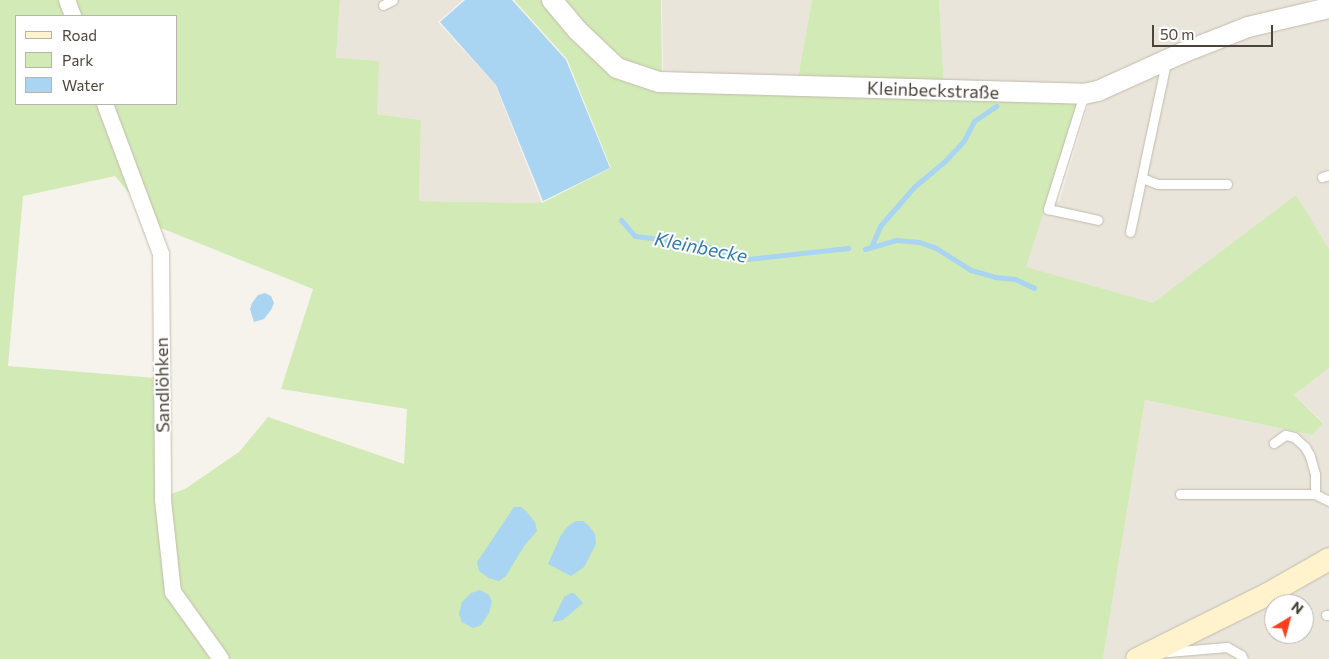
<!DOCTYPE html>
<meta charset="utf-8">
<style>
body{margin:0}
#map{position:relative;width:1329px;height:659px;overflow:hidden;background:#f6f3ec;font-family:Commissioner,sans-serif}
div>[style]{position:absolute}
.residential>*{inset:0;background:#eae5da}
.green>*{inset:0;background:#d2eab5}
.water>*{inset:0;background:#a9d4f2}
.stream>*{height:5px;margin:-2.5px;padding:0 2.5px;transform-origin:2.5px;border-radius:2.5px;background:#a9d4f2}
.roads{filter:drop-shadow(0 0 1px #c2bbae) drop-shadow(0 0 1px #c2bbae)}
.service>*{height:9px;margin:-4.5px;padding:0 4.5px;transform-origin:4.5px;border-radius:4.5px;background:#fff}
.minor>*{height:16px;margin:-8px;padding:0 8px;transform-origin:8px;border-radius:8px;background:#fff}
.tertiary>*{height:20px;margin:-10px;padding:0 10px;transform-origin:10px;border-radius:10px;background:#fff}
.secondary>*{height:22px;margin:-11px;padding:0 11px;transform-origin:11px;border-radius:11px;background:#fff3cd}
span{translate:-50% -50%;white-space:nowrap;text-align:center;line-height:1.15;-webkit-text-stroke:4px #fff;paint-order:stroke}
.street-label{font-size:18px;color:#4b4439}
.water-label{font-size:19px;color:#2e7ab2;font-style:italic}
.legend{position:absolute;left:15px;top:15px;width:162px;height:90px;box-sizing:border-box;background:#fff;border:1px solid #b7b4b0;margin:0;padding:6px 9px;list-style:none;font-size:15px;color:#4b4439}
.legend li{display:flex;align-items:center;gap:10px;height:25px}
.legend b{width:25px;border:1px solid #b7b4b0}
.north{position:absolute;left:1264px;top:594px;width:50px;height:50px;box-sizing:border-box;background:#fff;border:1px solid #b7b4b0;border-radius:50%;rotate:37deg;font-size:14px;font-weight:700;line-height:20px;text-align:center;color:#4b4439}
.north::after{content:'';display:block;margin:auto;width:18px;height:22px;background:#fc3f1d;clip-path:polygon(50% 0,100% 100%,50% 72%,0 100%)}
.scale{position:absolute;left:1152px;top:25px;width:121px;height:22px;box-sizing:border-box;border:2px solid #4b4439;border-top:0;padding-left:6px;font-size:15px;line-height:18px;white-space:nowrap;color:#4b4439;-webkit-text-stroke:4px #fff;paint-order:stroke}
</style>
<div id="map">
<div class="residential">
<div style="clip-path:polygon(340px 0,463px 0,438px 22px,495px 84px,542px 203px,419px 201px,421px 120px,377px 114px,336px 58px)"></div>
<div style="clip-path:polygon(662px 0,812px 0,798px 78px,663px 74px)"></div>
<div style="clip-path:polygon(939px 0,1309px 0,1309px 6px,1099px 85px,944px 86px)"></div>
<div style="clip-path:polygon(1329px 12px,1329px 249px,1153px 304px,1025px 268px,1047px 199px,1059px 202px,1091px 95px,1249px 31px)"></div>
<div style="clip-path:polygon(1329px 368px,1329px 550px,1124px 659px,1103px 659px,1145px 400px,1312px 435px,1323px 422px,1294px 395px)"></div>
<div style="clip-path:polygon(evenodd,1329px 572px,1329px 659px,1163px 659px,1274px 603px,1329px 572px,1274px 604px,1304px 604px,1304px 634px,1274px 634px,1274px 604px)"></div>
</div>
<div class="green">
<div style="clip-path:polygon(evenodd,0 0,340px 0,336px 58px,379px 61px,377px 114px,421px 120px,419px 201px,542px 203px,611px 168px,567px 59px,514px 0,544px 0,616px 71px,797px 92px,943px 101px,1080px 98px,1026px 267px,1153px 303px,1296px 195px,1329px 249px,1329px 368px,1294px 395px,1323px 423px,1312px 435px,1145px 400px,1103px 659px,0 659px,0 0,16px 16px,176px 16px,176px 104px,16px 104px,16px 16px,0 0,115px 176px,156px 226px,313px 289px,281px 389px,407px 409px,404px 464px,268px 417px,239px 452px,185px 489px,157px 499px,156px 378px,8px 366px,23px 196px,115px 176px)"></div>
<div style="clip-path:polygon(561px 0,661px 0,662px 75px,619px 63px)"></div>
<div style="clip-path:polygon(812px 0,939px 0,944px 86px,798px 78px)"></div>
</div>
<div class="water">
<div style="clip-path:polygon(465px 0,512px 0,566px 60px,610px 168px,543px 201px,496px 85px,440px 22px)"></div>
<div style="clip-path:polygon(265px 293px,271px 296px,274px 303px,271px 310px,264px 319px,254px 322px,250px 309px,252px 303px,258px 295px)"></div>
<div style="clip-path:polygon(514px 507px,521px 507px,526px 511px,535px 522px,537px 531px,524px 546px,506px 576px,499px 581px,489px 578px,479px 571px,477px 562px)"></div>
<div style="clip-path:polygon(576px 521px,583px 521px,588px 525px,595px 534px,596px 544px,584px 567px,571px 576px,548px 564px,560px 537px,567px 527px)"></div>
<div style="clip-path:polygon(480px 590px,489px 595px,492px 601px,489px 613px,481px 625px,473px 628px,462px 622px,459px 614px,462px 602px,471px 593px)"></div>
<div style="clip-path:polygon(571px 593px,574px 593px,583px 603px,563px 620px,552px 622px,564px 597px)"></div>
</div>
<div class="stream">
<div style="left:621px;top:220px;width:21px;rotate:49deg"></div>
<div style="left:635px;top:236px;width:68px;rotate:6.7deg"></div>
<div style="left:703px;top:244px;width:22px;rotate:27deg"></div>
<div style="left:723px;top:254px;width:25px;rotate:11deg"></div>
<div style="left:748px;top:259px;width:101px;rotate:-6.3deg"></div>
<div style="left:872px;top:245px;width:21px;rotate:-67deg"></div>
<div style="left:880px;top:226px;width:52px;rotate:-48.9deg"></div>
<div style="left:914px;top:187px;width:40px;rotate:-40deg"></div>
<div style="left:945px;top:161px;width:26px;rotate:-47deg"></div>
<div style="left:963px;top:142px;width:24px;rotate:-62deg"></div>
<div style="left:974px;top:121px;width:27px;rotate:-34deg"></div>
<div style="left:865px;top:249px;width:32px;rotate:-16deg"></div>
<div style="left:896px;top:240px;width:23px;rotate:5deg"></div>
<div style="left:919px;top:242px;width:18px;rotate:19deg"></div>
<div style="left:936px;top:248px;width:41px;rotate:32.2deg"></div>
<div style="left:971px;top:270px;width:25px;rotate:16deg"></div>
<div style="left:995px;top:277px;width:20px;rotate:6deg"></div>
<div style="left:1015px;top:279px;width:21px;rotate:25deg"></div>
</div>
<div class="roads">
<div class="service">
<div style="left:383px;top:5px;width:11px;rotate:-27deg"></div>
<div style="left:1084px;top:94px;width:121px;rotate:107.4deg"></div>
<div style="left:1048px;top:209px;width:51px;rotate:12.4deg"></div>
<div style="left:1322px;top:177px;width:7px;rotate:-16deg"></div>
<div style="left:1142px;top:178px;width:17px;rotate:21deg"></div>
<div style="left:1158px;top:184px;width:69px"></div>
<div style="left:1130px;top:232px;width:173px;rotate:-78deg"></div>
<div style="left:1180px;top:494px;width:135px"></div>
<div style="left:1315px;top:494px;width:20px;rotate:-90deg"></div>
<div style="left:1315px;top:474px;width:19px;rotate:-106deg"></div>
<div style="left:1310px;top:456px;width:10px;rotate:-119deg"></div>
<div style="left:1305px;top:447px;width:15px;rotate:-138deg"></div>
<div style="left:1294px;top:437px;width:9px;rotate:-167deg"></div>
<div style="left:1285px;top:435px;width:14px;rotate:144deg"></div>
<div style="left:1315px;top:494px;width:16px;rotate:27deg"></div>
<div style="left:1326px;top:615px;width:3px"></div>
<div style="left:1168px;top:652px;width:59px;rotate:-4.8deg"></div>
<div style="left:1227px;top:647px;width:16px;rotate:30deg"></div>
<div style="left:1241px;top:655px;width:4px;rotate:63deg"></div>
</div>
<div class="minor">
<div style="left:67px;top:0;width:17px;rotate:69deg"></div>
<div style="left:105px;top:104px;width:160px;rotate:69.5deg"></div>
<div style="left:161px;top:254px;width:246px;rotate:89.5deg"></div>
<div style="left:163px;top:500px;width:93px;rotate:83.8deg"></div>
<div style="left:173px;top:592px;width:82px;rotate:54.4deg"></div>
</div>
<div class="tertiary">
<div style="left:552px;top:0;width:39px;rotate:50deg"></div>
<div style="left:577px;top:30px;width:55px;rotate:43.5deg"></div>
<div style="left:617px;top:68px;width:44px;rotate:18.4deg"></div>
<div style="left:659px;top:82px;width:425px;rotate:1.6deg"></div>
<div style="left:1084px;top:94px;width:14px;rotate:-12deg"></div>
<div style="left:1098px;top:91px;width:92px;rotate:-24.3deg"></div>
<div style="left:1182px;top:53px;width:71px;rotate:-21.5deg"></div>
<div style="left:1248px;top:27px;width:83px;rotate:-13.2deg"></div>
</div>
<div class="secondary">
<div style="left:1137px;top:659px;width:146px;rotate:-26.4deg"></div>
<div style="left:1268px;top:594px;width:70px;rotate:-29.8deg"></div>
</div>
</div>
<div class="street-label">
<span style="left:933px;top:90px;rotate:2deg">Kleinbeckstraße</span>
<span style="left:162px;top:385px;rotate:-91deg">Sandlöhken</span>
</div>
<div class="water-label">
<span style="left:701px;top:247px;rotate:11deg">Kleinbecke</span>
</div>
<ul class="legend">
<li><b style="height:6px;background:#fff3cd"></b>Road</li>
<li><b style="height:14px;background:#d2eab5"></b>Park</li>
<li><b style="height:14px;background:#a9d4f2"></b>Water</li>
</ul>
<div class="north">N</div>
<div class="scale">50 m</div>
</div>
